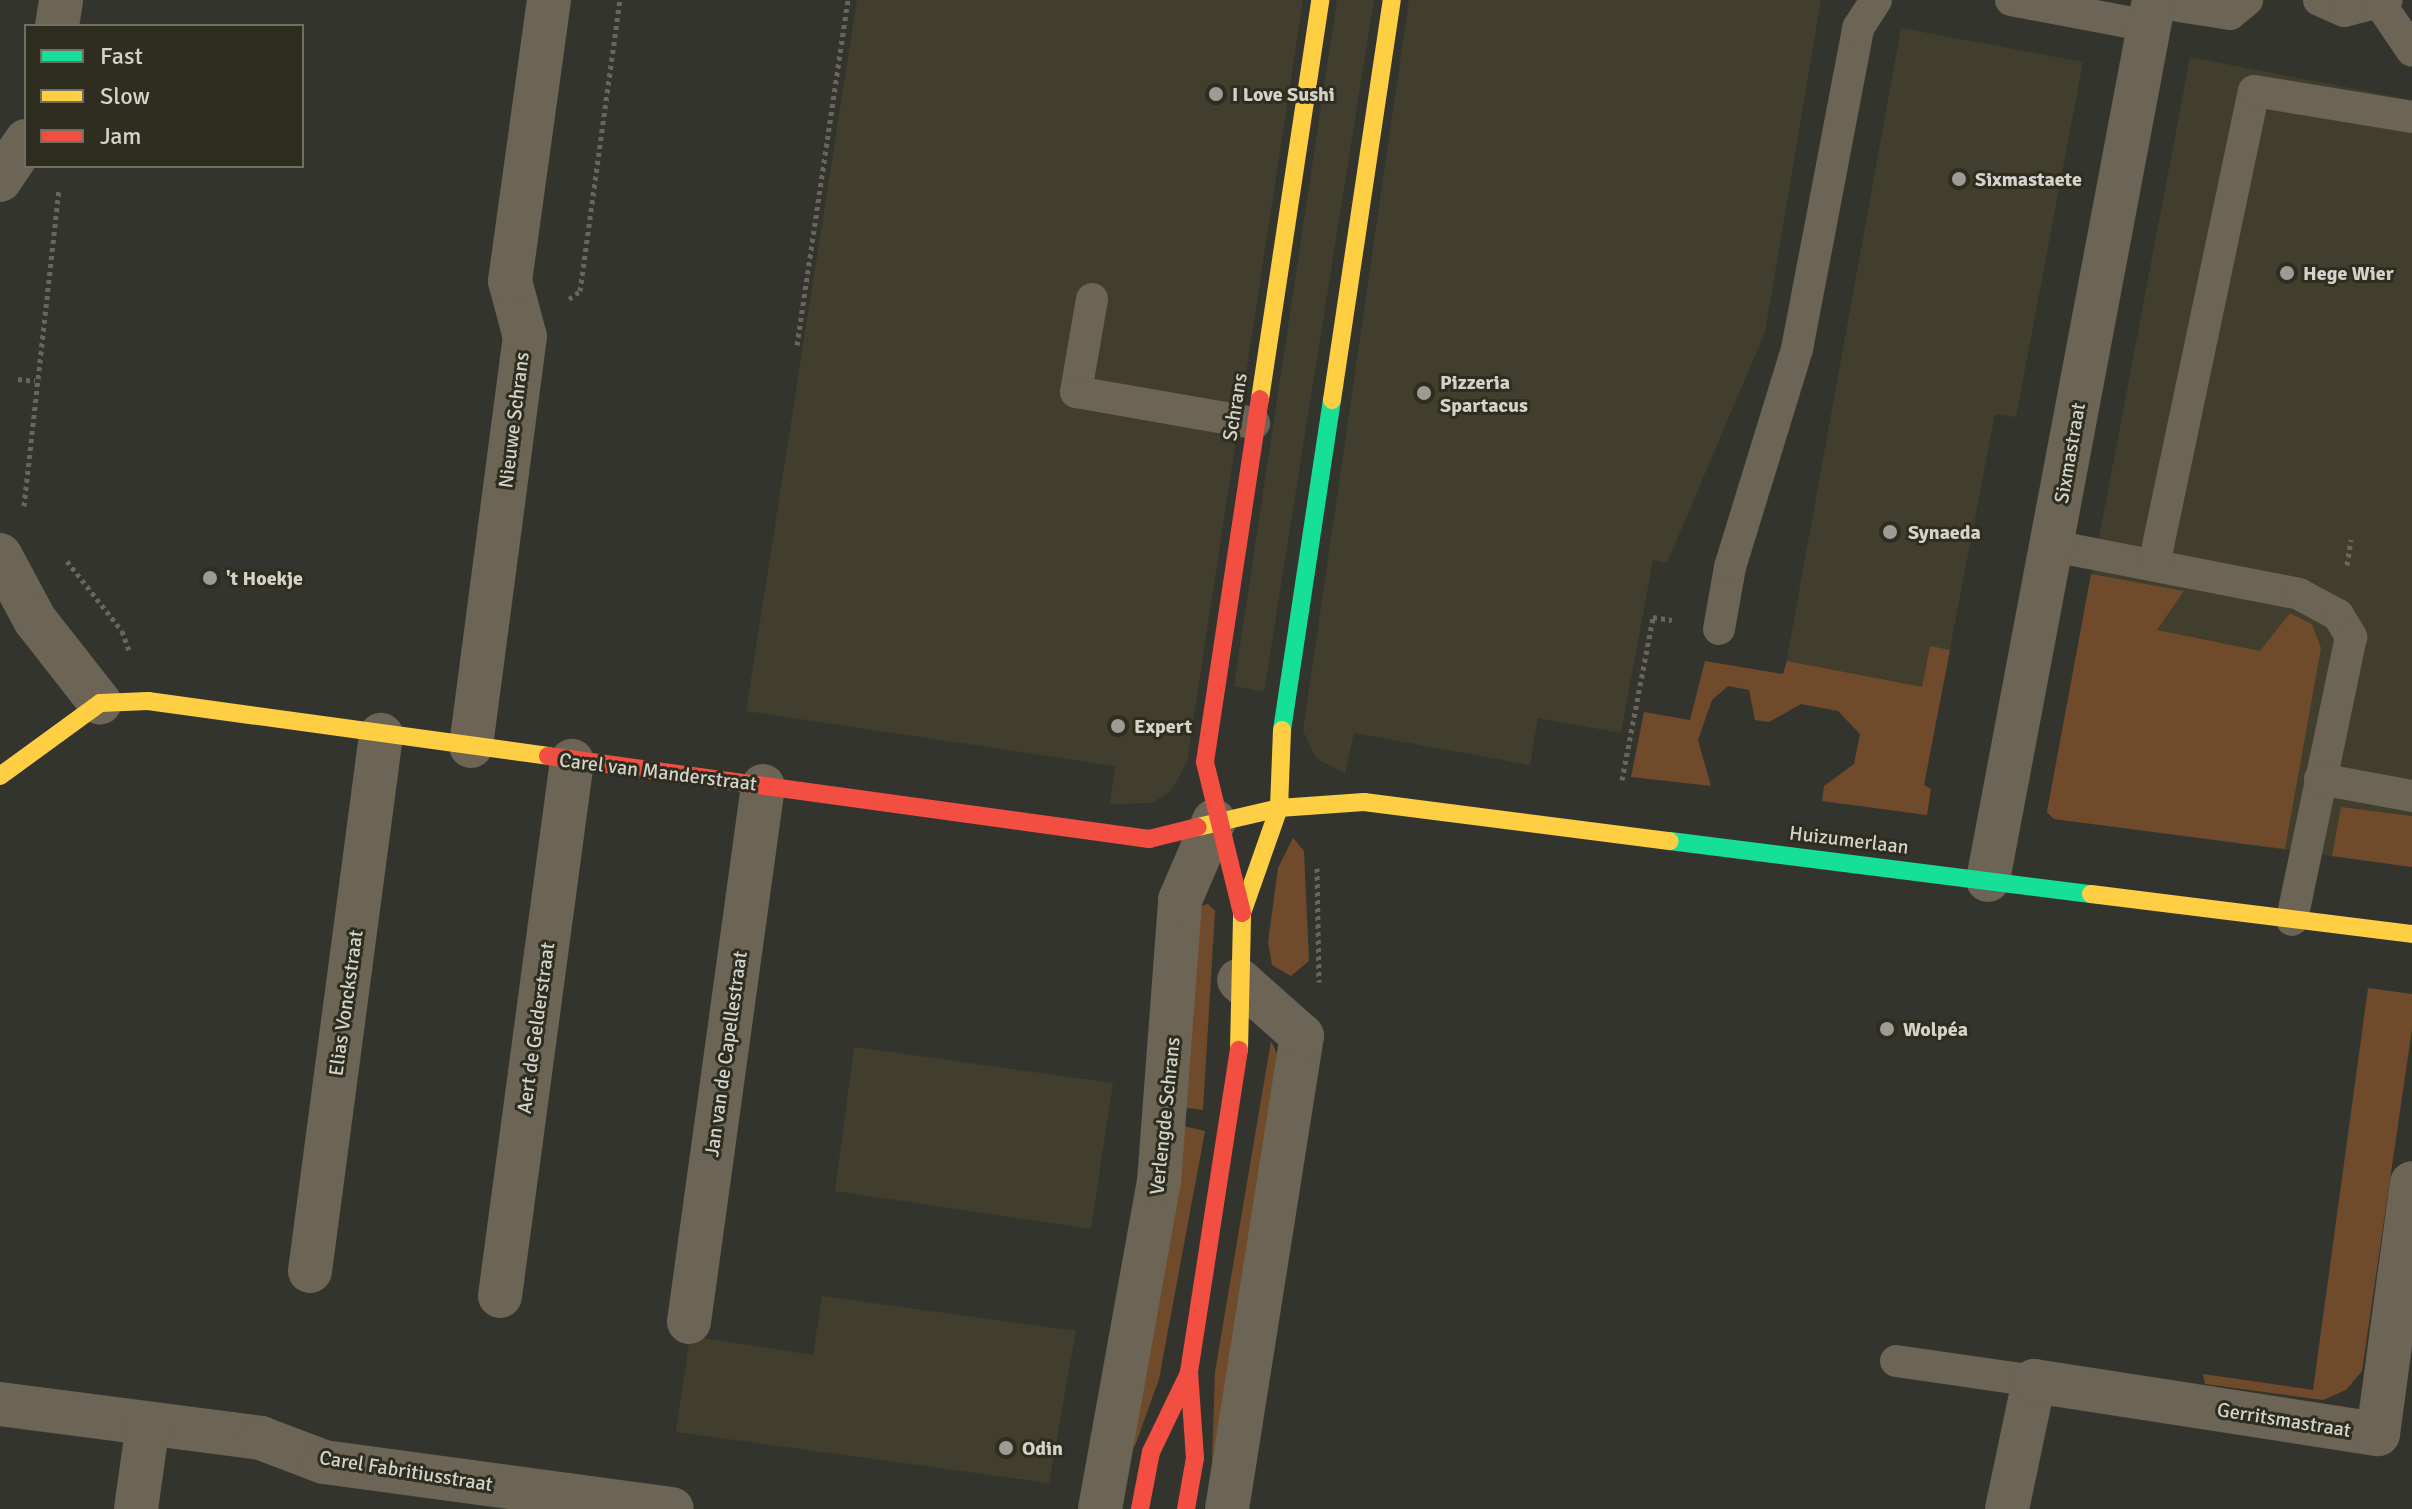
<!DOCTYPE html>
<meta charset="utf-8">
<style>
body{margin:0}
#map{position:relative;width:2412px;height:1509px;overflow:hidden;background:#34342e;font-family:Signika,sans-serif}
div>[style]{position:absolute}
.built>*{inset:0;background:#413e2d}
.green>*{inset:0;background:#6f4b2b}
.path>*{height:5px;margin-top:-2.5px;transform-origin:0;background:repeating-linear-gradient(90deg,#6b655a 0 4px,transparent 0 8px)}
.lane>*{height:32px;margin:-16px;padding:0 16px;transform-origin:16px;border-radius:16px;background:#6c6454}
.street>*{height:44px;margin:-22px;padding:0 22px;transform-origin:22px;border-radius:22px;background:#6c6454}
.fast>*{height:18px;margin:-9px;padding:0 9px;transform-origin:9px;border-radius:9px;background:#16e098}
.slow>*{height:18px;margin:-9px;padding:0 9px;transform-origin:9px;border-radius:9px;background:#ffcf43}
.jam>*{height:18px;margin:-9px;padding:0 9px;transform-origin:9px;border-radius:9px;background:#f24e42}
.dots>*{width:22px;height:22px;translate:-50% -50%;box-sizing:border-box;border:4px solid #2e2d20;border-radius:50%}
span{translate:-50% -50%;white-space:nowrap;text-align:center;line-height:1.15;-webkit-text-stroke:6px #2e2d20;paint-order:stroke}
.poi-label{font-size:20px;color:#d4d3cb;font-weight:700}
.left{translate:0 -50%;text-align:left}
.street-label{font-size:20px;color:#d4d3cb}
.legend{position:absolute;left:24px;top:24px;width:280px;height:144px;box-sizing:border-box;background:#2e2d20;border:2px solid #706f64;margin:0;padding:10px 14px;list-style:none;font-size:24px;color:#d4d3cb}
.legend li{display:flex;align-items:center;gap:16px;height:40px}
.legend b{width:40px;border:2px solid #706f64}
</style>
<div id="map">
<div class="built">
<div style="clip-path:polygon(857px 0,1303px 0,1187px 762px,1171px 791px,1152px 803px,1110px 804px,1115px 766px,746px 711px)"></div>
<div style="clip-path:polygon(1337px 0,1374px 0,1264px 692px,1234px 686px)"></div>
<div style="clip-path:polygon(1409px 0,1821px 0,1765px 332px,1667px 563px,1653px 560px,1621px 733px,1538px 718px,1530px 765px,1354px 733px,1345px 774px,1316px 758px,1303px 731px)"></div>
<div style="clip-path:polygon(1901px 28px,2083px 62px,2016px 417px,1995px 414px,1938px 711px,1783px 680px)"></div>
<div style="clip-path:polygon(2190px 57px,2412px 100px,2412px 867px,2054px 819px,2047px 812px)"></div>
<div style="clip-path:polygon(854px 1047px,1113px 1083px,1091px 1229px,835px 1191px)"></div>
<div style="clip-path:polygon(822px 1296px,1076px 1331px,1049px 1483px,676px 1432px,690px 1336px,813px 1355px)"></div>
</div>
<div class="green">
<div style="clip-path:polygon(2091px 574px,2184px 591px,2157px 630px,2260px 651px,2290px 613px,2312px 624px,2321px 648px,2285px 849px,2054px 819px,2047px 812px)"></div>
<div style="clip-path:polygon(1930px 646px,1950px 650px,1924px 785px,1931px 789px,1927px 815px,1822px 801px,1824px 786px,1854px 764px,1860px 734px,1838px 711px,1801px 704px,1769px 722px,1755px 720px,1749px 690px,1728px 686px,1712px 700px,1698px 740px,1711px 786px,1631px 777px,1644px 712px,1690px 720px,1705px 661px,1783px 674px,1787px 661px,1922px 687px)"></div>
<div style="clip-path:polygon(2341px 807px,2412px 816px,2412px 867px,2332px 856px)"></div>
<div style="clip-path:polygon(1293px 838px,1304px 851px,1309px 961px,1291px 976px,1272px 965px,1268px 942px,1278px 868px)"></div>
<div style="clip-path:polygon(1208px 904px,1215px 911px,1203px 1110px,1186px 1108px,1198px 907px)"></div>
<div style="clip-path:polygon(2368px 988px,2412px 994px,2412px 1029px,2362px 1371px,2346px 1390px,2323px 1400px,2205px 1384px,2203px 1374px,2313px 1390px)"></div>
<div style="clip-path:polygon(1271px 1041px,1284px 1069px,1212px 1462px,1215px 1372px)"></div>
<div style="clip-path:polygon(1183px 1126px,1205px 1131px,1159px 1379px,1135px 1446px,1125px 1444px)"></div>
</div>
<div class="path">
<div style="left:569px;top:299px;width:14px;rotate:-36deg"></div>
<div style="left:580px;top:291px;width:294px;rotate:-82.2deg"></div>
<div style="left:797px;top:345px;width:349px;rotate:-81.6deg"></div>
<div style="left:18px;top:379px;width:17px;rotate:7deg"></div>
<div style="left:24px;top:506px;width:317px;rotate:-83.7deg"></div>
<div style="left:67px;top:561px;width:89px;rotate:51.8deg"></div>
<div style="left:122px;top:631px;width:20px;rotate:70deg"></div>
<div style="left:2347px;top:565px;width:26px;rotate:-81deg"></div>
<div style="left:1622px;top:780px;width:166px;rotate:-79.2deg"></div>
<div style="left:1653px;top:617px;width:19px;rotate:9deg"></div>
<div style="left:1317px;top:868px;width:114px;rotate:89deg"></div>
</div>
<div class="lane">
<div style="left:2011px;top:0;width:140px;rotate:10.7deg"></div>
<div style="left:2319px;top:0;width:27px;rotate:24deg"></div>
<div style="left:2344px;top:11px;width:44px;rotate:-14.3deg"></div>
<div style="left:2153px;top:2px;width:78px;rotate:8.9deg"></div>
<div style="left:2230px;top:14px;width:22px;rotate:-39deg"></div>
<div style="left:2381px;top:5px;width:55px;rotate:56deg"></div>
<div style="left:1092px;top:299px;width:94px;rotate:99.8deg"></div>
<div style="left:1076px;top:392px;width:181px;rotate:9.9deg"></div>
<div style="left:2053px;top:546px;width:251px;rotate:11deg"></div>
<div style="left:2299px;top:594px;width:44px;rotate:28.3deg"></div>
<div style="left:2338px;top:615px;width:26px;rotate:59deg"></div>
<div style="left:2351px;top:637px;width:289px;rotate:101.8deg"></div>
<div style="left:2154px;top:565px;width:484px;rotate:-78.1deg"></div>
<div style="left:2254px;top:91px;width:160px;rotate:9.3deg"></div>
<div style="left:1719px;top:629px;width:63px;rotate:-79.9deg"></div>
<div style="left:1730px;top:567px;width:228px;rotate:-72.9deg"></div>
<div style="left:1797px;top:349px;width:327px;rotate:-79.2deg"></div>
<div style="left:1858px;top:28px;width:33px;rotate:-57deg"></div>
<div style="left:2320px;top:779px;width:94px;rotate:10.5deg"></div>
<div style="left:1896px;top:1361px;width:139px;rotate:8.2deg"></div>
</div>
<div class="street">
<div style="left:57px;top:26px;width:26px;rotate:-81deg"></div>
<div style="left:0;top:180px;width:47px;rotate:-56.3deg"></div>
<div style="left:0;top:555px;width:74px;rotate:61.7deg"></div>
<div style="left:35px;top:620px;width:105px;rotate:51.9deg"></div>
<div style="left:471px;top:746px;width:413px;rotate:-82.5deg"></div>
<div style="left:525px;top:337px;width:58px;rotate:-105deg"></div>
<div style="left:510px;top:281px;width:284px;rotate:-82.1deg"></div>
<div style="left:1988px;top:880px;width:896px;rotate:-79.32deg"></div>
<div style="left:310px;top:1271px;width:541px;rotate:-82.45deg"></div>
<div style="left:500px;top:1296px;width:540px;rotate:-82.34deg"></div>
<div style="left:689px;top:1322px;width:541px;rotate:-82.14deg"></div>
<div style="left:0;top:1404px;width:263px;rotate:7.4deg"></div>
<div style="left:261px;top:1438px;width:67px;rotate:20.9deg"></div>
<div style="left:324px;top:1462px;width:351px;rotate:7.7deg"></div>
<div style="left:136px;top:1509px;width:86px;rotate:-82deg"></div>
<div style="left:1100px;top:1509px;width:332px;rotate:-79.8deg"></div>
<div style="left:1159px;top:1182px;width:283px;rotate:-85.7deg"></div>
<div style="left:1180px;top:900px;width:86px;rotate:-66.7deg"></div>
<div style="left:1227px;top:1509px;width:479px;rotate:-81deg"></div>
<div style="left:1302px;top:1036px;width:84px;rotate:-138.4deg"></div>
<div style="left:2007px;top:1509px;width:131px;rotate:-78.1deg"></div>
<div style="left:2034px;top:1381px;width:348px;rotate:8.8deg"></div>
<div style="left:2378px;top:1434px;width:253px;rotate:-82.3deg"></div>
</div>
<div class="fast">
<div style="left:1282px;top:730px;width:334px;rotate:-81.4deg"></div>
<div style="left:1670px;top:841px;width:424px;rotate:7.2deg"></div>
</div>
<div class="slow">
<div style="left:1260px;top:399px;width:403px;rotate:-81.4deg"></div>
<div style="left:1332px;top:400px;width:404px;rotate:-81.5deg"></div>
<div style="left:0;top:776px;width:124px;rotate:-36.1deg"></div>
<div style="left:100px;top:703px;width:48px;rotate:-2.4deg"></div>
<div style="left:148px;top:701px;width:404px;rotate:7.8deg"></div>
<div style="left:1198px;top:827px;width:83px;rotate:-13.2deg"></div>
<div style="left:1279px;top:808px;width:85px;rotate:-4deg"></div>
<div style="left:1364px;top:802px;width:308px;rotate:7.3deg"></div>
<div style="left:2091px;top:894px;width:323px;rotate:7.1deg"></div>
<div style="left:1239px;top:1050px;width:137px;rotate:-88.7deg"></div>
<div style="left:1242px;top:913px;width:111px;rotate:-70.6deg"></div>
<div style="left:1279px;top:808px;width:78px;rotate:-87.8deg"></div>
</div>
<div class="jam">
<div style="left:548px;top:756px;width:607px;rotate:7.86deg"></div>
<div style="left:1149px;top:839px;width:50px;rotate:-13.8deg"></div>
<div style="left:1242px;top:913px;width:155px;rotate:-103.8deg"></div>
<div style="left:1205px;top:762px;width:367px;rotate:-81.4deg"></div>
<div style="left:1140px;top:1509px;width:58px;rotate:-79.1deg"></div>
<div style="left:1151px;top:1452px;width:85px;rotate:-64.3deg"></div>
<div style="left:1186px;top:1509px;width:52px;rotate:-80deg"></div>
<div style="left:1195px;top:1458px;width:86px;rotate:-94deg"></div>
<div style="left:1189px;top:1372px;width:326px;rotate:-81.2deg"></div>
</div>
<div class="dots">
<div style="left:1216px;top:94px;background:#9c9b94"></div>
<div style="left:1959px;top:179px;background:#9c9b94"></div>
<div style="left:2287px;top:273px;background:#9c9b94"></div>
<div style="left:1424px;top:393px;background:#9c9b94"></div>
<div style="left:1890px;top:532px;background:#9c9b94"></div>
<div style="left:210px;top:578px;background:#9c9b94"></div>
<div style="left:1118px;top:726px;background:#9c9b94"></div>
<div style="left:1887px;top:1029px;background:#9c9b94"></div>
<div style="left:1006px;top:1448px;background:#9c9b94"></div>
</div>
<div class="poi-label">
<span class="left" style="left:1232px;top:94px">I Love Sushi</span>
<span class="left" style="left:1975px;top:179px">Sixmastaete</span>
<span class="left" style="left:2303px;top:273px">Hege Wier</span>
<span class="left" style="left:1440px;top:394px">Pizzeria<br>Spartacus</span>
<span class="left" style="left:1908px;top:532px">Synaeda</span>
<span class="left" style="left:226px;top:578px">'t Hoekje</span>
<span class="left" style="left:1134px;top:726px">Expert</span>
<span class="left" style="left:1903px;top:1029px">Wolpéa</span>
<span class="left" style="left:1022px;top:1448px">Odin</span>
</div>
<div class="street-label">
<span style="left:1235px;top:407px;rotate:-81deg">Schrans</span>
<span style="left:514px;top:420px;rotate:-83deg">Nieuwe Schrans</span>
<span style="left:2070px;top:453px;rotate:-80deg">Sixmastraat</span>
<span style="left:658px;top:772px;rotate:7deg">Carel van Manderstraat</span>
<span style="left:1849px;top:840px;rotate:7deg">Huizumerlaan</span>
<span style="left:346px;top:1003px;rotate:-82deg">Elias Vonckstraat</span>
<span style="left:536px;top:1028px;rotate:-82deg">Aert de Gelderstraat</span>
<span style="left:726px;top:1054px;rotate:-82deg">Jan van de Capellestraat</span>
<span style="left:1165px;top:1116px;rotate:-84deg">Verlengde Schrans</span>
<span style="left:2284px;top:1420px;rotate:9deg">Gerritsmastraat</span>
<span style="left:406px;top:1471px;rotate:9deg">Carel Fabritiusstraat</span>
</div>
<ul class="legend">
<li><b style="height:10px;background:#16e098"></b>Fast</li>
<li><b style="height:10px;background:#ffcf43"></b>Slow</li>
<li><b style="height:10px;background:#f24e42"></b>Jam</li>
</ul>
</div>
